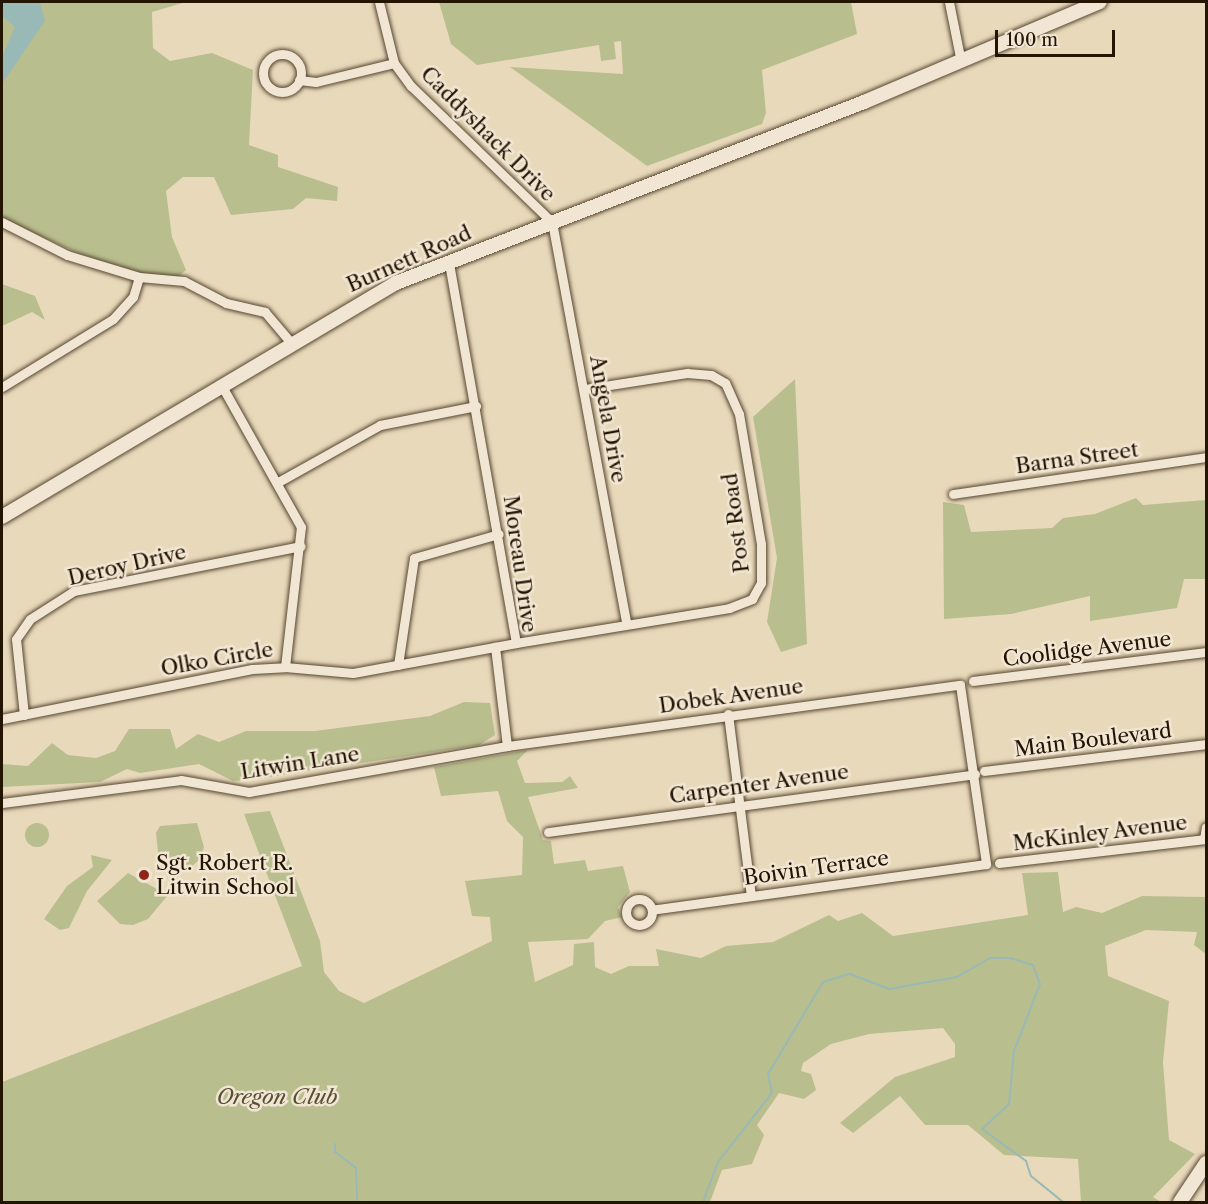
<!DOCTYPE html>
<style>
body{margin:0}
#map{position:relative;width:1208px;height:1204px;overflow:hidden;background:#e9d9bb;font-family:"Libre Caslon Text",serif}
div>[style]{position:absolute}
.green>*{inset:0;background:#b9be8e}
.round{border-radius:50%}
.water>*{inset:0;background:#98b9b5}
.stream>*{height:2px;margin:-1px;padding:0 1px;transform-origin:1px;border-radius:1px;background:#98b9b5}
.roads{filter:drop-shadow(0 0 2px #554630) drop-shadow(0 0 2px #554630)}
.street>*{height:9px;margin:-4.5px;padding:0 4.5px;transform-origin:4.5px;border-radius:4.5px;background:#f1e6d3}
.street>.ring{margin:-4.5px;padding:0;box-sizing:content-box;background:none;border:9px solid #f1e6d3;border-radius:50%}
.secondary>*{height:14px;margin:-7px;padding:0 7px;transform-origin:7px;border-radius:7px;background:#f1e6d3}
.dots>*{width:16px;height:16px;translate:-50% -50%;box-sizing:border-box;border:3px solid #f1e6d3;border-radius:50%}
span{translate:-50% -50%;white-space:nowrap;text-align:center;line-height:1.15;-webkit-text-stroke:5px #f1e6d3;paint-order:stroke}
.street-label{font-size:21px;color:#241502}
.poi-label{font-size:21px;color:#241502}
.left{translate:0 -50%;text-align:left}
.park-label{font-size:21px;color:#585033;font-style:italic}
.frame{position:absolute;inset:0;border:3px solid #241502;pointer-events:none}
.scale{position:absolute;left:995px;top:30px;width:120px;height:27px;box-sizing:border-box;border:3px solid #241502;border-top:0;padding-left:8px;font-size:18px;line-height:21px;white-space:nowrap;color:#241502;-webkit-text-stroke:4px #f1e6d3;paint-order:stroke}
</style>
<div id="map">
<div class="green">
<div style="clip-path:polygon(2px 2px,186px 2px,152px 12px,153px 48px,170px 61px,212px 53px,253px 70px,249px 145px,278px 155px,278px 167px,338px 187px,337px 201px,306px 198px,293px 209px,231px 215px,214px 177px,183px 177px,166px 191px,172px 237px,186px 270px,178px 277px,142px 273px,80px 254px,2px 218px)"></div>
<div style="clip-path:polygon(439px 2px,851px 2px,857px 34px,762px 70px,766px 113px,762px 124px,647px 166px,510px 67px,623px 74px,621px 41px,614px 42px,616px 59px,601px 61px,599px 45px,477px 65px,451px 44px)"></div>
<div style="clip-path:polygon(2px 284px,35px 296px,45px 320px,32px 312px,2px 326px)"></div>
<div style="clip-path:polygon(795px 379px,807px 644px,781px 652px,767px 622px,777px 558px,753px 417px)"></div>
<div style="clip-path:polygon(1136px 498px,1143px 505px,1206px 500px,1206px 579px,1184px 579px,1177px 608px,1090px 621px,1090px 596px,1011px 614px,944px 619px,943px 502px,964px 505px,971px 532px,1052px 528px,1063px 518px,1095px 514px)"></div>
<div style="clip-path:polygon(464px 702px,490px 703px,495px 735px,479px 745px,257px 779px,233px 781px,199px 764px,140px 773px,127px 769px,100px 782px,2px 787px,2px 764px,28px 766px,52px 743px,68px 755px,96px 758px,115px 751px,129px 729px,170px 729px,176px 749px,198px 734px,219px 742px,246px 731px,315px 731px,430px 716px)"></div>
<div style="clip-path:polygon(528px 750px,517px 761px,525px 783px,562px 782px,570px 776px,578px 788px,528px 797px,543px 840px,551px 841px,554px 864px,585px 860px,588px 871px,623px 866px,630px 892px,618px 907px,622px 917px,605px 921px,588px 939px,528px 942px,535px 982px,573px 965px,574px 944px,594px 942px,595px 967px,611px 974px,629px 966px,659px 966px,656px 949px,701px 958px,726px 946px,773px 942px,829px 915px,838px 921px,862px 913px,893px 936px,1028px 915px,1022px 873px,1058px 872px,1063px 912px,1076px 907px,1102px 913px,1142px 896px,1206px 897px,1206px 954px,1194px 945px,1197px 932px,1146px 930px,1105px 946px,1108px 976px,1169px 1001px,1163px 1062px,1169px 1140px,1195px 1154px,1153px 1197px,1161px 1202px,1081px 1202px,1078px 1159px,1004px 1155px,968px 1125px,925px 1125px,900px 1096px,853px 1133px,840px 1123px,895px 1077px,955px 1057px,955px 1044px,943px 1028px,869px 1034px,831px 1044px,803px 1063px,801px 1071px,811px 1074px,816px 1090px,804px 1099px,779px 1093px,757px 1125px,764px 1135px,752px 1164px,722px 1170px,710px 1202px,2px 1202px,2px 1082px,302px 966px,244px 814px,270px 811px,320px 941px,324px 972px,339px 991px,364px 1003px,492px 941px,490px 917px,472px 916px,465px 881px,522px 875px,523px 837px,507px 821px,498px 791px,441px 796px,434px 767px)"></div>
<div class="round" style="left:25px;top:823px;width:24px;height:24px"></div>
<div style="clip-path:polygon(197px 823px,204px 847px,201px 858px,190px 868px,160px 871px,156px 833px,160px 826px)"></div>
<div style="clip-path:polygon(91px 855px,112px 860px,87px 891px,69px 928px,60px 930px,44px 919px,67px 886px,93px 867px)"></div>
<div style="clip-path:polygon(128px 873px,168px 895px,148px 919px,133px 925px,120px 924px,97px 901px)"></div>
</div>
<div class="water">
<div style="clip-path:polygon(2px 2px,40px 2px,45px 21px,2px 84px,2px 57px,15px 27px,2px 16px)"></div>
</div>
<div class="stream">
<div style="left:335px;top:1144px;width:8px;rotate:90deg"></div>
<div style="left:335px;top:1152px;width:26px;rotate:37deg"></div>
<div style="left:356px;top:1168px;width:34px;rotate:88deg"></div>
<div style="left:703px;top:1202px;width:43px;rotate:-69.4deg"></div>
<div style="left:718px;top:1162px;width:88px;rotate:-52deg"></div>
<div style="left:772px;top:1093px;width:19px;rotate:-102deg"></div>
<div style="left:768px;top:1074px;width:107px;rotate:-59.1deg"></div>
<div style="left:823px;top:982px;width:28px;rotate:-17deg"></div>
<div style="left:850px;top:974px;width:42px;rotate:21deg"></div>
<div style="left:889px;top:989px;width:69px;rotate:-10deg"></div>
<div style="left:957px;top:977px;width:38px;rotate:-30deg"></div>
<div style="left:990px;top:958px;width:20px"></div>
<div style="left:1010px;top:958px;width:24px;rotate:17deg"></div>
<div style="left:1033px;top:965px;width:20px;rotate:70deg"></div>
<div style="left:1040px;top:984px;width:72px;rotate:111.2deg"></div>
<div style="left:1014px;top:1051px;width:53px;rotate:95.4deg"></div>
<div style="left:1009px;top:1104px;width:37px;rotate:137deg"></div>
<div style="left:982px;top:1129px;width:54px;rotate:36deg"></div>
<div style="left:1026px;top:1161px;width:16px;rotate:72deg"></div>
<div style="left:1031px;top:1176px;width:41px;rotate:39.1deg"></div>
</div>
<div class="roads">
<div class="street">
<div style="left:379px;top:2px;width:63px;rotate:76.2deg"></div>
<div style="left:394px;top:63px;width:29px;rotate:54deg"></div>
<div style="left:411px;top:86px;width:196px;rotate:44deg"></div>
<div style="left:552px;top:222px;width:408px;rotate:79.5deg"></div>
<div style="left:949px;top:2px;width:61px;rotate:78.7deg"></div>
<div class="ring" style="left:263px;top:54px;width:29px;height:29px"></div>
<div style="left:299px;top:80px;width:17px;rotate:7deg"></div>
<div style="left:316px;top:82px;width:80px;rotate:-13.7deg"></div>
<div style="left:2px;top:222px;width:73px;rotate:26.9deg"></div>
<div style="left:67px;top:255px;width:75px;rotate:17deg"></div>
<div style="left:139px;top:277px;width:45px;rotate:5.1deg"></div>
<div style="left:184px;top:281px;width:47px;rotate:27.6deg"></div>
<div style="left:226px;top:303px;width:40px;rotate:13deg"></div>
<div style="left:265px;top:312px;width:42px;rotate:49.8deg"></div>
<div style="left:2px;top:387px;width:130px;rotate:-31.5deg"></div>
<div style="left:113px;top:319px;width:30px;rotate:-48deg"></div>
<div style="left:133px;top:297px;width:21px;rotate:-73deg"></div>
<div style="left:280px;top:481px;width:115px;rotate:-29.2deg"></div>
<div style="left:380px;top:425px;width:98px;rotate:-11.2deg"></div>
<div style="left:953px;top:494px;width:256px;rotate:-8.3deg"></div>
<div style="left:516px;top:643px;width:216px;rotate:-9.3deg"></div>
<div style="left:729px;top:608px;width:25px;rotate:-21deg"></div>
<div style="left:752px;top:599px;width:18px;rotate:-61deg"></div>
<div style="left:761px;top:583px;width:39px;rotate:-90deg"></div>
<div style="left:761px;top:544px;width:132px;rotate:-99.6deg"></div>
<div style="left:739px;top:414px;width:34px;rotate:-114deg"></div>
<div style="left:725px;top:383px;width:16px;rotate:-150deg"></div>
<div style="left:711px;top:375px;width:24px;rotate:-175deg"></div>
<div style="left:687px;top:373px;width:103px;rotate:171.1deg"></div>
<div style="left:398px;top:665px;width:108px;rotate:-81.5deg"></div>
<div style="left:414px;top:558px;width:88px;rotate:-15.8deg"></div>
<div style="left:285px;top:667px;width:68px;rotate:5deg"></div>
<div style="left:353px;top:673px;width:166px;rotate:-10.4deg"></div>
<div style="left:516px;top:643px;width:387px;rotate:-100deg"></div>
<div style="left:973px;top:681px;width:235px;rotate:-7.1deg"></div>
<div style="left:728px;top:714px;width:182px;rotate:82.8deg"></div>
<div style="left:24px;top:715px;width:76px;rotate:-96deg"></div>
<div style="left:16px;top:639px;width:24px;rotate:-55deg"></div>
<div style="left:30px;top:619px;width:52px;rotate:-32.5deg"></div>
<div style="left:74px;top:591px;width:231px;rotate:-11.2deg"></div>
<div style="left:2px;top:719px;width:255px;rotate:-11.3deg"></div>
<div style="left:252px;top:669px;width:33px;rotate:-3deg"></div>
<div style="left:285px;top:667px;width:141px;rotate:-83.5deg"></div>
<div style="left:301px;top:527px;width:162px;rotate:-119.3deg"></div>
<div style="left:507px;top:746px;width:457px;rotate:-7.7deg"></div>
<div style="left:960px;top:685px;width:181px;rotate:81.7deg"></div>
<div style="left:986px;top:864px;width:337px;rotate:172.2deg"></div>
<div style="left:984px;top:771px;width:224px;rotate:-6.9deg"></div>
<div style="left:2px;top:803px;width:180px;rotate:-7.3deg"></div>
<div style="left:181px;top:780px;width:69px;rotate:10deg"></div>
<div style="left:249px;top:792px;width:262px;rotate:-10.1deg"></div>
<div style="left:507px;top:746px;width:100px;rotate:-96.9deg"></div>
<div style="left:548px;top:832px;width:431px;rotate:-7.7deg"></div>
<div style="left:1204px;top:839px;width:12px;rotate:-81deg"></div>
<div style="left:999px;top:863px;width:208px;rotate:-6.6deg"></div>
<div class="ring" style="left:626px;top:899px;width:17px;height:17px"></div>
</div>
<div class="secondary">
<div style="left:2px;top:517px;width:458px;rotate:-30.7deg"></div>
<div style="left:396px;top:283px;width:502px;rotate:-21.14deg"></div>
<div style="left:864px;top:102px;width:256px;rotate:-23deg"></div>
<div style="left:1180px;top:1202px;width:47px;rotate:-56.3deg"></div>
</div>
</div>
<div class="dots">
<div style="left:144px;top:875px;background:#8f2418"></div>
</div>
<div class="street-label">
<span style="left:488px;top:134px;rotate:45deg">Caddyshack Drive</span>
<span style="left:409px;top:259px;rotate:-24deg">Burnett Road</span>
<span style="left:608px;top:419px;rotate:80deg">Angela Drive</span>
<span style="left:1077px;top:458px;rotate:-8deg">Barna Street</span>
<span style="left:736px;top:523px;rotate:-97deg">Post Road</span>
<span style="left:520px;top:564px;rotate:82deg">Moreau Drive</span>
<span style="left:127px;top:565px;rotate:-13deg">Deroy Drive</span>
<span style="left:1087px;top:649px;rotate:-7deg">Coolidge Avenue</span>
<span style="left:217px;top:659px;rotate:-10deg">Olko Circle</span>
<span style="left:731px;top:696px;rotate:-8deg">Dobek Avenue</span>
<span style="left:1093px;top:740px;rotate:-7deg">Main Boulevard</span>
<span style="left:300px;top:763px;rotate:-9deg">Litwin Lane</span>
<span style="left:759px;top:784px;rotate:-8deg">Carpenter Avenue</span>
<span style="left:1100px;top:833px;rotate:-7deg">McKinley Avenue</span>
<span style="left:816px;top:868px;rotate:-8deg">Boivin Terrace</span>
</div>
<div class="poi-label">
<span class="left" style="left:156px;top:875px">Sgt. Robert R.<br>Litwin School</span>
</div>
<div class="park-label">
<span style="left:277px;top:1097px">Oregon Club</span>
</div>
<div class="frame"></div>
<div class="scale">100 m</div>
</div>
